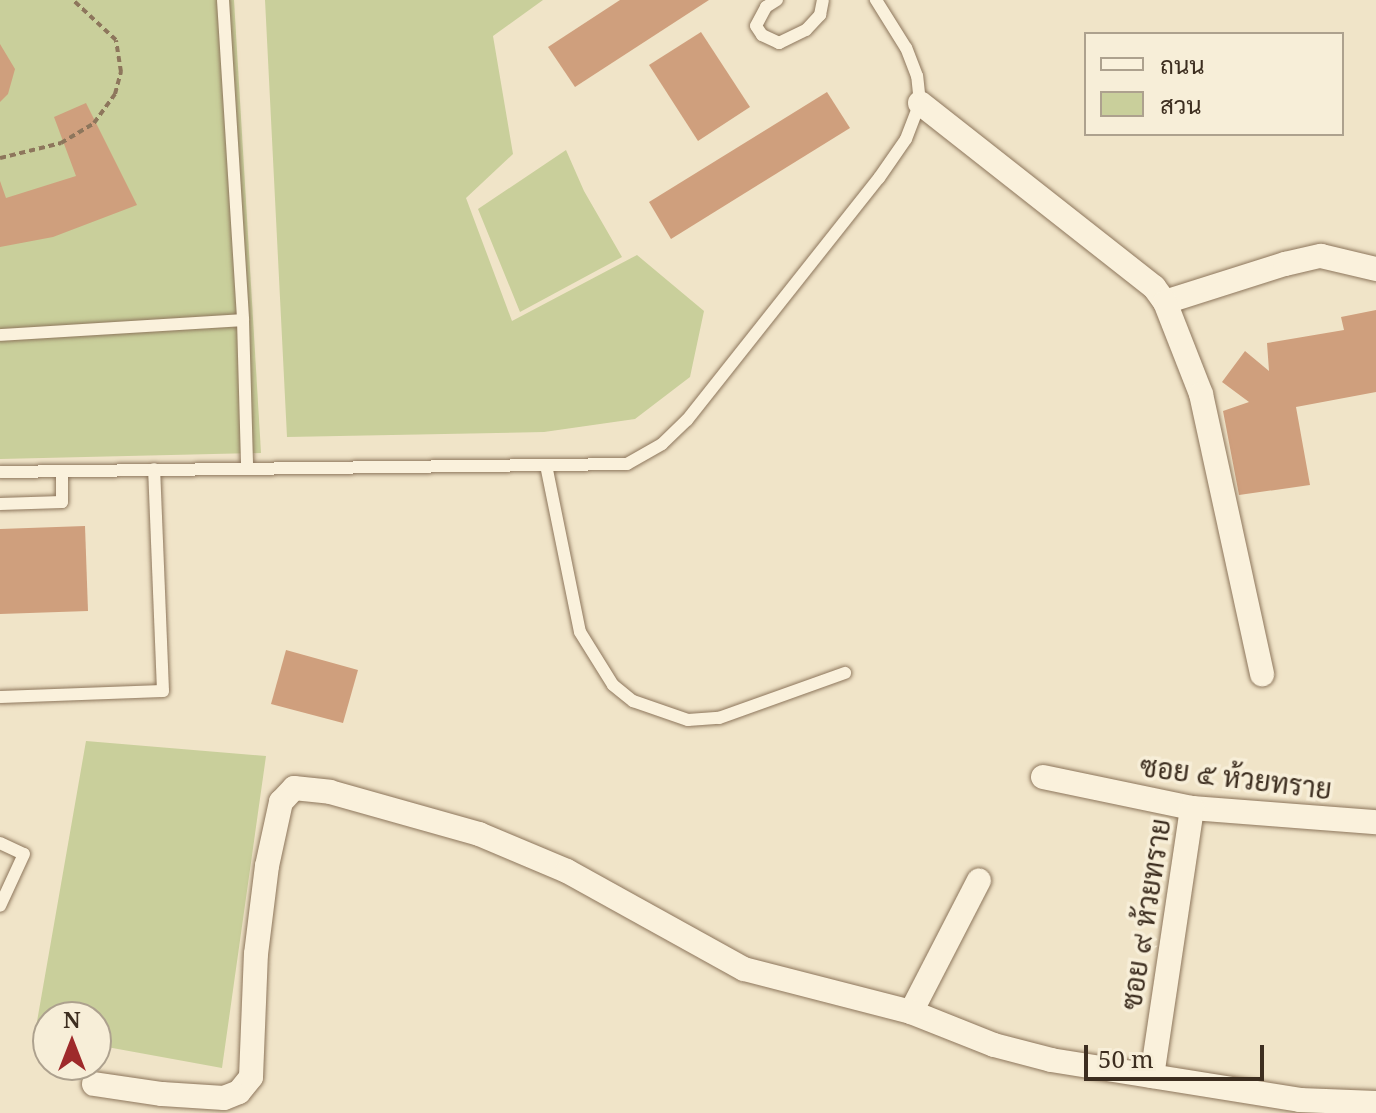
<!DOCTYPE html>
<meta charset="utf-8">
<style>
body{margin:0}
#map{position:relative;width:1376px;height:1113px;overflow:hidden;background:#f0e4c8;font-family:"Noto Serif",Sarabun,serif}
div>[style]{position:absolute}
.green>*{inset:0;background:#c9cf9b}
.building>*{inset:0;background:#cf9f7d}
.path>*{height:4px;margin-top:-2px;transform-origin:0;background:repeating-linear-gradient(90deg,#8d765c 0 6px,transparent 0 10px)}
.roads{filter:drop-shadow(0 0 2px #8d765c) drop-shadow(0 0 2px #8d765c)}
.lane>*{height:12px;margin:-6px;padding:0 6px;transform-origin:6px;border-radius:6px;background:#faf1dc}
.street>*{height:24px;margin:-12px;padding:0 12px;transform-origin:12px;border-radius:12px;background:#faf1dc}
span{translate:-50% -50%;white-space:nowrap;text-align:center;line-height:1.15;-webkit-text-stroke:7px #f7eed8;paint-order:stroke}
.street-label{font-size:28px;color:#3d2e20}
.legend{position:absolute;left:1084px;top:32px;width:260px;height:104px;box-sizing:border-box;background:#f7eed8;border:2px solid #ada18e;margin:0;padding:10px 14px;list-style:none;font-size:24px;color:#3d2e20}
.legend li{display:flex;align-items:center;gap:16px;height:40px}
.legend b{width:40px;border:2px solid #ada18e}
.north{position:absolute;left:32px;top:1001px;width:80px;height:80px;box-sizing:border-box;background:#f7eed8;border:2px solid #ada18e;border-radius:50%;rotate:0deg;font-size:22px;font-weight:700;line-height:32px;text-align:center;color:#3d2e20}
.north::after{content:'';display:block;margin:auto;width:28px;height:36px;background:#9e2a2b;clip-path:polygon(50% 0,100% 100%,50% 72%,0 100%)}
.scale{position:absolute;left:1084px;top:1045px;width:180px;height:36px;box-sizing:border-box;border:4px solid #3d2e20;border-top:0;padding-left:10px;font-size:24px;line-height:28px;white-space:nowrap;color:#3d2e20;-webkit-text-stroke:6px #f7eed8;paint-order:stroke}
</style>
<div id="map">
<div class="green">
<div style="clip-path:polygon(0 0,234px 0,261px 453px,0 459px)"></div>
<div style="clip-path:polygon(265px 0,543px 0,493px 36px,513px 154px,466px 198px,512px 321px,637px 255px,704px 311px,690px 377px,635px 419px,544px 432px,287px 437px)"></div>
<div style="clip-path:polygon(566px 150px,584px 191px,622px 257px,520px 312px,478px 209px)"></div>
<div style="clip-path:polygon(86px 741px,266px 756px,222px 1068px,96px 1045px,96px 1017px,48px 1017px,48px 1036px,35px 1033px)"></div>
</div>
<div class="building">
<div style="clip-path:polygon(620px 0,709px 0,575px 87px,548px 47px)"></div>
<div style="clip-path:polygon(701px 32px,750px 107px,698px 141px,649px 65px)"></div>
<div style="clip-path:polygon(0 44px,15px 69px,8px 94px,0 102px)"></div>
<div style="clip-path:polygon(827px 92px,850px 128px,671px 239px,649px 202px)"></div>
<div style="clip-path:polygon(86px 103px,137px 205px,53px 237px,0 247px,0 181px,6px 198px,76px 176px,54px 117px)"></div>
<div style="clip-path:polygon(1376px 310px,1376px 392px,1296px 407px,1310px 485px,1239px 495px,1223px 411px,1249px 402px,1222px 382px,1245px 351px,1269px 371px,1267px 343px,1344px 330px,1341px 317px)"></div>
<div style="clip-path:polygon(85px 526px,88px 611px,0 614px,0 529px)"></div>
<div style="clip-path:polygon(286px 650px,358px 670px,343px 723px,271px 704px)"></div>
</div>
<div class="path">
<div style="left:0;top:158px;width:63px;rotate:-13.8deg"></div>
<div style="left:61px;top:143px;width:39px;rotate:-31deg"></div>
<div style="left:94px;top:123px;width:36px;rotate:-54deg"></div>
<div style="left:115px;top:94px;width:23px;rotate:-75deg"></div>
<div style="left:121px;top:72px;width:32px;rotate:-99deg"></div>
<div style="left:116px;top:40px;width:59px;rotate:-137.1deg"></div>
</div>
<div class="roads">
<div class="lane">
<div style="left:223px;top:0;width:321px;rotate:86.4deg"></div>
<div style="left:243px;top:320px;width:146px;rotate:88.4deg"></div>
<div style="left:777px;top:0;width:13px;rotate:148deg"></div>
<div style="left:766px;top:7px;width:21px;rotate:118deg"></div>
<div style="left:756px;top:26px;width:11px;rotate:56deg"></div>
<div style="left:762px;top:35px;width:19px;rotate:25deg"></div>
<div style="left:779px;top:43px;width:30px;rotate:-26deg"></div>
<div style="left:806px;top:30px;width:21px;rotate:-47deg"></div>
<div style="left:820px;top:15px;width:15px;rotate:-79deg"></div>
<div style="left:0;top:335px;width:243px;rotate:-3.5deg"></div>
<div style="left:546px;top:465px;width:170px;rotate:78.5deg"></div>
<div style="left:580px;top:632px;width:62px;rotate:58.1deg"></div>
<div style="left:613px;top:685px;width:26px;rotate:39deg"></div>
<div style="left:633px;top:701px;width:58px;rotate:19.1deg"></div>
<div style="left:688px;top:720px;width:31px;rotate:-4deg"></div>
<div style="left:719px;top:718px;width:134px;rotate:-19.7deg"></div>
<div style="left:0;top:472px;width:627px;rotate:-0.73deg"></div>
<div style="left:627px;top:464px;width:40px;rotate:-29.7deg"></div>
<div style="left:662px;top:444px;width:35px;rotate:-44deg"></div>
<div style="left:687px;top:420px;width:309px;rotate:-51.6deg"></div>
<div style="left:879px;top:178px;width:47px;rotate:-55.3deg"></div>
<div style="left:906px;top:139px;width:39px;rotate:-69deg"></div>
<div style="left:920px;top:103px;width:27px;rotate:-96deg"></div>
<div style="left:917px;top:76px;width:30px;rotate:-111deg"></div>
<div style="left:906px;top:48px;width:57px;rotate:-122deg"></div>
<div style="left:0;top:504px;width:62px;rotate:-1.8deg"></div>
<div style="left:62px;top:502px;width:31px;rotate:-90deg"></div>
<div style="left:0;top:697px;width:163px;rotate:-2.1deg"></div>
<div style="left:163px;top:691px;width:222px;rotate:-92.3deg"></div>
<div style="left:0;top:843px;width:26px;rotate:25deg"></div>
<div style="left:24px;top:854px;width:57px;rotate:114.8deg"></div>
</div>
<div class="street">
<div style="left:920px;top:103px;width:298px;rotate:38.2deg"></div>
<div style="left:1154px;top:287px;width:19px;rotate:54deg"></div>
<div style="left:1165px;top:302px;width:126px;rotate:-17.6deg"></div>
<div style="left:1285px;top:264px;width:37px;rotate:-13deg"></div>
<div style="left:1321px;top:256px;width:57px;rotate:13.3deg"></div>
<div style="left:1165px;top:302px;width:99px;rotate:68.6deg"></div>
<div style="left:1201px;top:394px;width:287px;rotate:77.7deg"></div>
<div style="left:1043px;top:777px;width:152px;rotate:11.8deg"></div>
<div style="left:1192px;top:808px;width:185px;rotate:4.4deg"></div>
<div style="left:911px;top:1012px;width:148px;rotate:-62.7deg"></div>
<div style="left:1152px;top:1076px;width:271px;rotate:-81.5deg"></div>
<div style="left:94px;top:1084px;width:69px;rotate:8.4deg"></div>
<div style="left:162px;top:1094px;width:62px;rotate:3.7deg"></div>
<div style="left:224px;top:1098px;width:16px;rotate:-22deg"></div>
<div style="left:239px;top:1092px;width:19px;rotate:-51deg"></div>
<div style="left:251px;top:1077px;width:123px;rotate:-87.7deg"></div>
<div style="left:256px;top:954px;width:89px;rotate:-82.9deg"></div>
<div style="left:267px;top:866px;width:66px;rotate:-77.7deg"></div>
<div style="left:281px;top:802px;width:19px;rotate:-47deg"></div>
<div style="left:294px;top:788px;width:36px;rotate:6deg"></div>
<div style="left:330px;top:792px;width:155px;rotate:15.7deg"></div>
<div style="left:479px;top:834px;width:95px;rotate:22.8deg"></div>
<div style="left:567px;top:871px;width:202px;rotate:29deg"></div>
<div style="left:744px;top:969px;width:172px;rotate:14.4deg"></div>
<div style="left:911px;top:1012px;width:89px;rotate:21.7deg"></div>
<div style="left:994px;top:1045px;width:59px;rotate:14.7deg"></div>
<div style="left:1051px;top:1060px;width:252px;rotate:9.1deg"></div>
<div style="left:1300px;top:1100px;width:76px;rotate:2.3deg"></div>
</div>
</div>
<div class="street-label">
<span style="left:1236px;top:777px;rotate:7deg">ซอย ๕ ห้วยทราย</span>
<span style="left:1145px;top:914px;rotate:-81deg">ซอย ๙ ห้วยทราย</span>
</div>
<ul class="legend">
<li><b style="height:10px;background:#faf1dc"></b>ถนน</li>
<li><b style="height:22px;background:#c9cf9b"></b>สวน</li>
</ul>
<div class="north">N</div>
<div class="scale">50 m</div>
</div>
